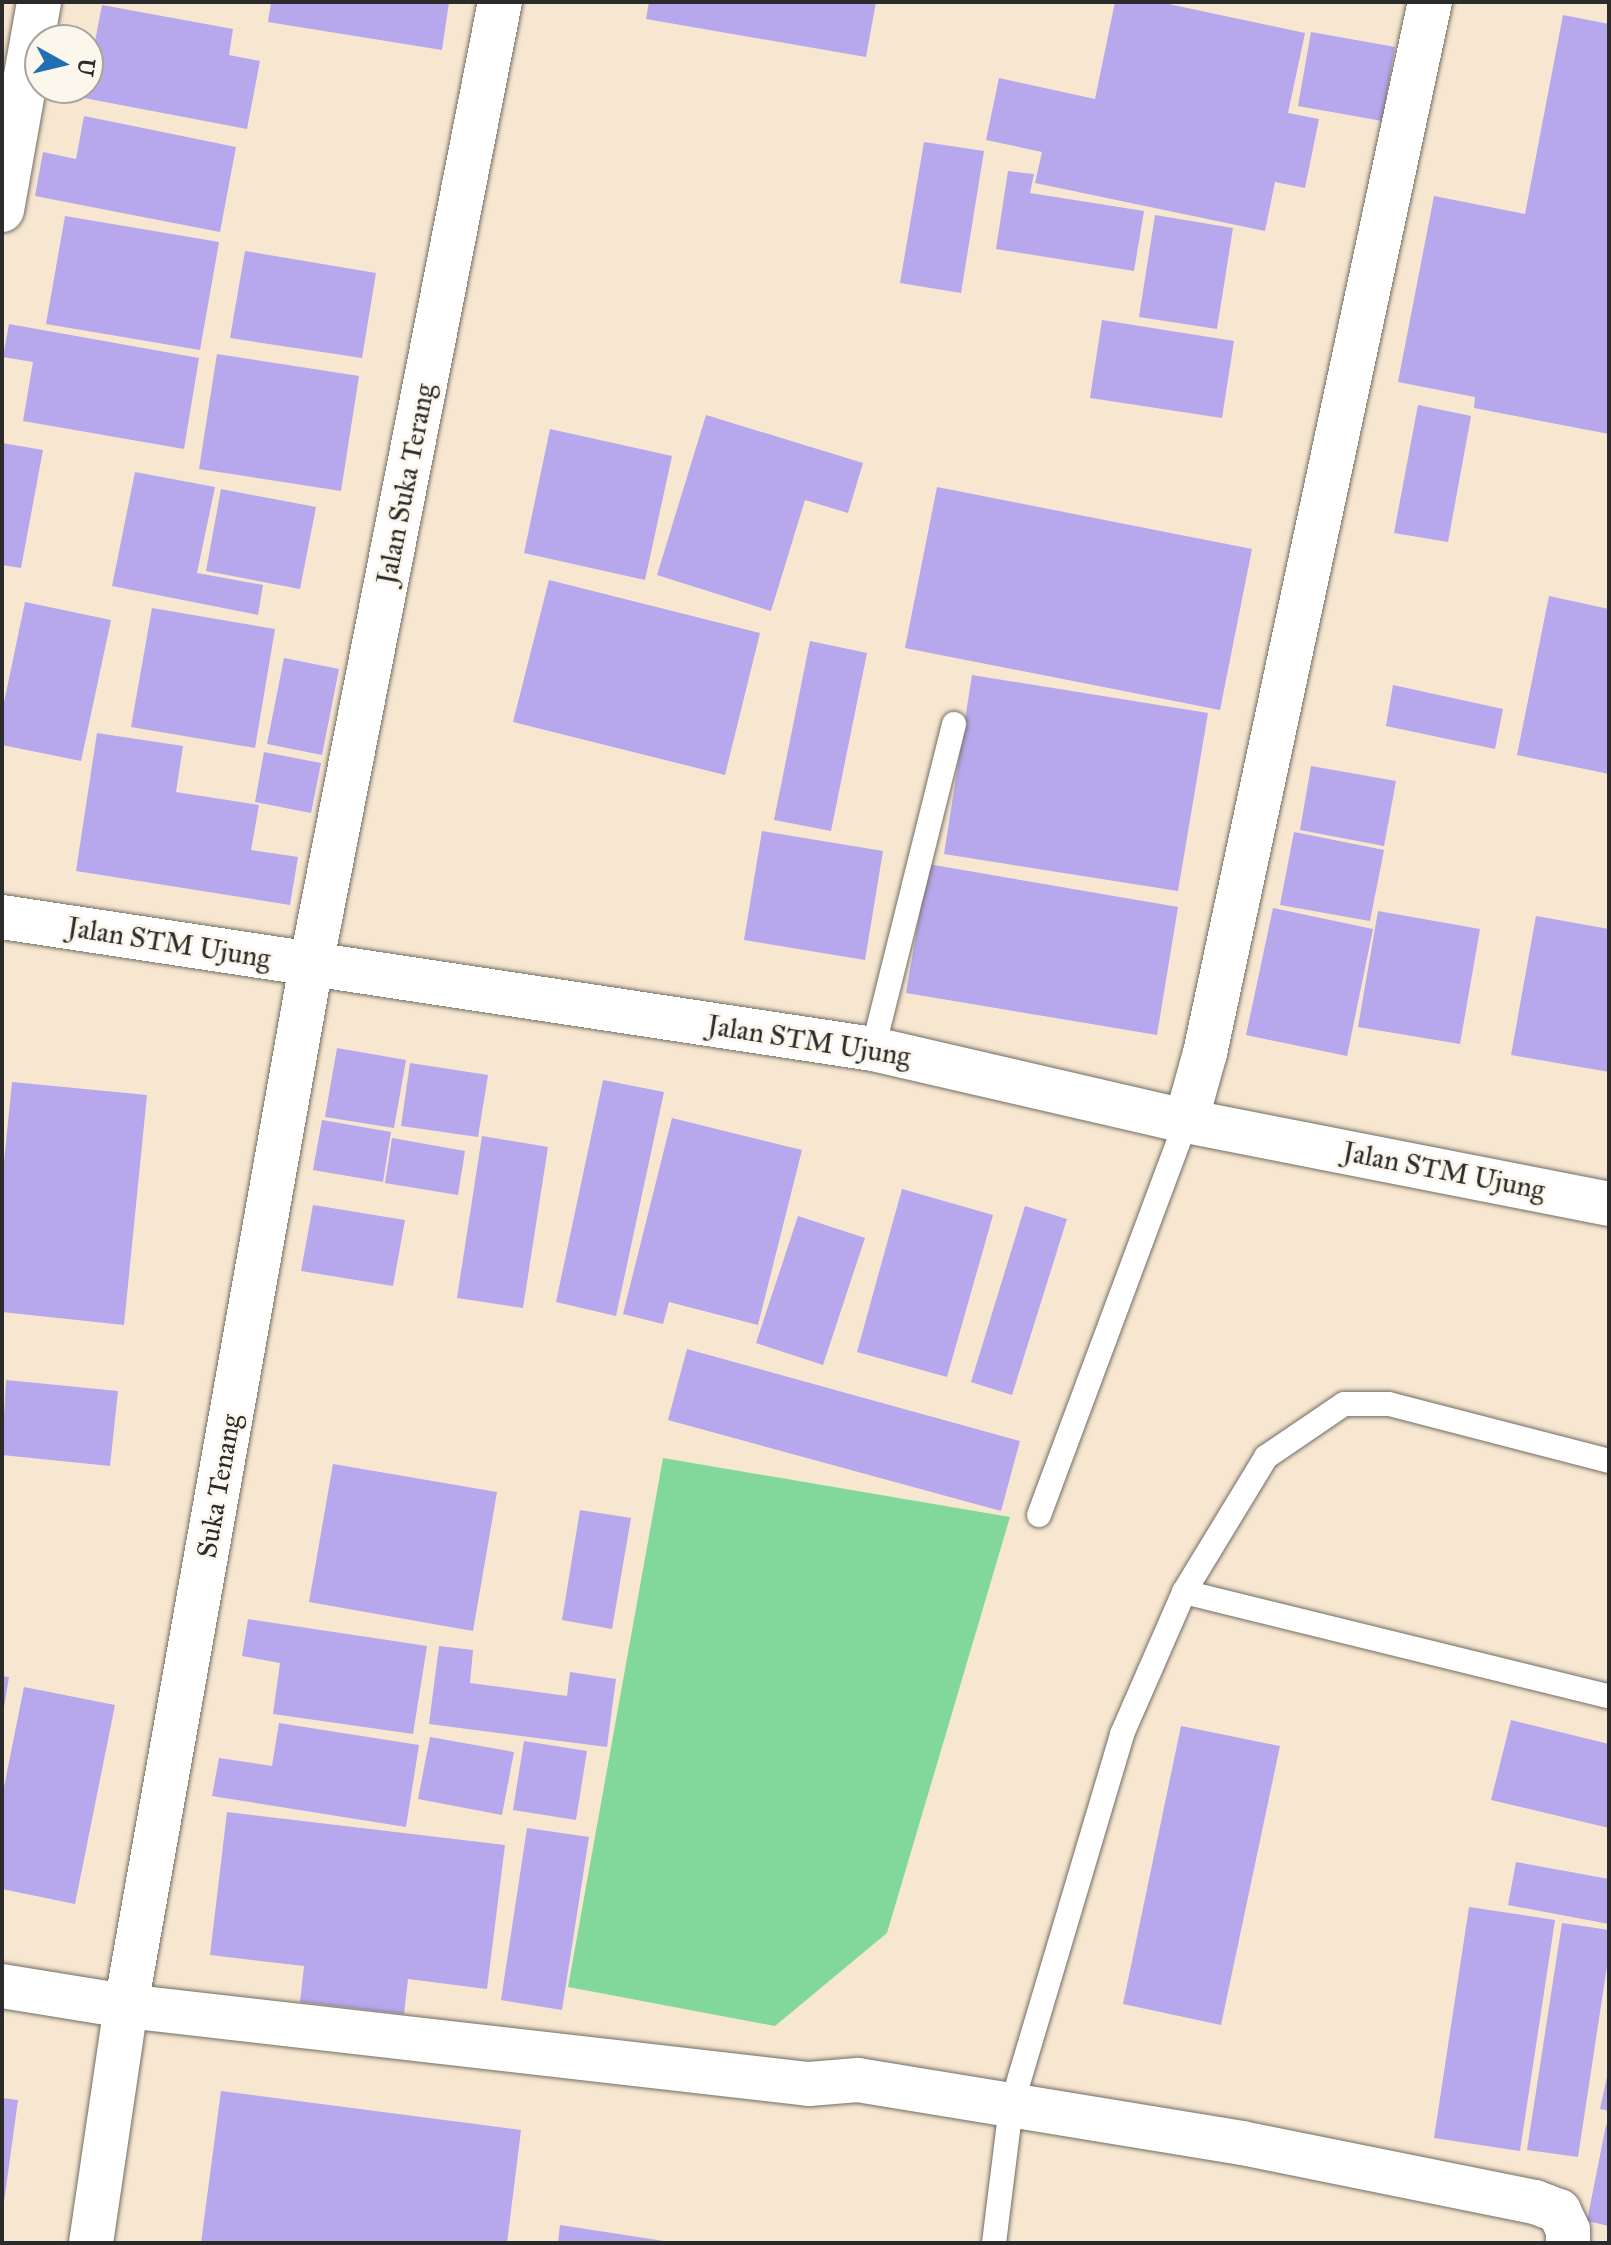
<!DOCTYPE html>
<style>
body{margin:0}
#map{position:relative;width:1611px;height:2245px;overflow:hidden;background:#f7e7d0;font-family:"IM FELL Great Primer",serif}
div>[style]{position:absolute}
.green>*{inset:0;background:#82d89b}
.building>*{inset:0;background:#b7a7ec}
.roads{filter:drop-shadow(0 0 2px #726d65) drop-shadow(0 0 2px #726d65)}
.service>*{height:24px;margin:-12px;padding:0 12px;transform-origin:12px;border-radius:12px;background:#fff}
.minor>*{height:44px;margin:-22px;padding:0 22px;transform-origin:22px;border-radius:22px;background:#fff}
span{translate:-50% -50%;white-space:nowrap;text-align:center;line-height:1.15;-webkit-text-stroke:6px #fbf7ec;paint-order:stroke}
.street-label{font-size:28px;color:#2b2b2b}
.frame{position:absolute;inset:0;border:4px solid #2b2b2b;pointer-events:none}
.north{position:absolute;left:24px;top:24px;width:80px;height:80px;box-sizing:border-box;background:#fbf7ec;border:2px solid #a8a59f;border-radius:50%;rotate:98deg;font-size:22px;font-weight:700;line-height:32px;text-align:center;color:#2b2b2b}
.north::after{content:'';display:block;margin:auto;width:28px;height:36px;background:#1f6fb2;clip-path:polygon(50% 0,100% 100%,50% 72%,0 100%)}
</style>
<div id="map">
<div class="green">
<div style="clip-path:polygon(663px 1458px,1010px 1517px,887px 1933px,775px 2026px,568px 1987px)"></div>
</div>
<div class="building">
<div style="clip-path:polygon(271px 2px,449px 2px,442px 50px,268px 22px)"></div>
<div style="clip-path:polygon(649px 2px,876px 2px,866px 57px,646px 19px)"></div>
<div style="clip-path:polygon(1115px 2px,1159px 2px,1305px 33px,1288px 113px,1319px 119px,1305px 188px,1275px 182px,1265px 231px,1035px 183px,1042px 152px,986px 140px,999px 78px,1095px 99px)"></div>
<div style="clip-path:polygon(102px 5px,233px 29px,229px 55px,260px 61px,247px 129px,84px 98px)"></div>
<div style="clip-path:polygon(1563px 15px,1609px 24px,1609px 434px,1474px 408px,1475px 397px,1398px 382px,1434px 196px,1525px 214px)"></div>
<div style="clip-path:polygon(1311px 32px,1395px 47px,1382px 121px,1298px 106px)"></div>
<div style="clip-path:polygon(84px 116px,236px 147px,220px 232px,35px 196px,43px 152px,76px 159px)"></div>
<div style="clip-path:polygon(924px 142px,984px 151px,961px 293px,900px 283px)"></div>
<div style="clip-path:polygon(1008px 171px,1034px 174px,1030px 193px,1144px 211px,1134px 271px,996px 249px)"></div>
<div style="clip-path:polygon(1155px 215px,1233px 228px,1217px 329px,1139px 317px)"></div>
<div style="clip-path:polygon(65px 216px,219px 242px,200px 350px,46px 324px)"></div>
<div style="clip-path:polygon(245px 251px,376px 273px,362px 358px,230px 338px)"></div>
<div style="clip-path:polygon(1102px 320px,1234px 341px,1222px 418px,1090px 398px)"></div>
<div style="clip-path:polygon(9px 324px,199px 358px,184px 449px,23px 421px,33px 362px,3px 357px)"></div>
<div style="clip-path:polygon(217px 354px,359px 376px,341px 491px,199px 469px)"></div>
<div style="clip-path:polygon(1418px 405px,1471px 416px,1448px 542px,1394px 533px)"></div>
<div style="clip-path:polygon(706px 415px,863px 463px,848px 513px,805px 500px,771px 611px,657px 575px)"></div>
<div style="clip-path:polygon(550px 429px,672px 456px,645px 580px,524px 553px)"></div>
<div style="clip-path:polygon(2px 443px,43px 450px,21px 568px,2px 565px)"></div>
<div style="clip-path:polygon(135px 472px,215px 487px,197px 573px,263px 585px,258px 615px,112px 586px)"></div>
<div style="clip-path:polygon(937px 487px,1252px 549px,1220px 710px,905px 648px)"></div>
<div style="clip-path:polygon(221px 489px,316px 507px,300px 589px,206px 571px)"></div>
<div style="clip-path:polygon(549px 580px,760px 633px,725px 775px,513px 722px)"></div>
<div style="clip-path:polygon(1549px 596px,1609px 609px,1609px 774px,1517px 755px)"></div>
<div style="clip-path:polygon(25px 602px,111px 620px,81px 761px,2px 745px,2px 712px)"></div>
<div style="clip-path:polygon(152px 608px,275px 629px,255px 748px,131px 727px)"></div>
<div style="clip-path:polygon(810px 641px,867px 653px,831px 831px,774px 820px)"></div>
<div style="clip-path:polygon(284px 658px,339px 669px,322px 755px,267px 744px)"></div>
<div style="clip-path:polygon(972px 675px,1208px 713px,1178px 891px,944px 854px)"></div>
<div style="clip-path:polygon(1393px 685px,1503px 709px,1495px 749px,1386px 726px)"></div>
<div style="clip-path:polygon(97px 733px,183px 746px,176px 792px,259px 805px,251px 850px,298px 857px,290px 905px,76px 871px)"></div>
<div style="clip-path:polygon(264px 752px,321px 763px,311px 813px,255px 802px)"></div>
<div style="clip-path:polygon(1311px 766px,1396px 781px,1384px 846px,1300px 830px)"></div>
<div style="clip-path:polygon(762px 831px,883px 851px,865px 960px,744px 940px)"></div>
<div style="clip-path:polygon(1294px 832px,1384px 850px,1370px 921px,1280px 905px)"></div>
<div style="clip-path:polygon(928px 864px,1178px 907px,1157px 1035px,906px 993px)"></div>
<div style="clip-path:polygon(1273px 908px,1373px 929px,1347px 1056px,1246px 1035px)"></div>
<div style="clip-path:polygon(1378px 911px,1480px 929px,1460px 1044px,1358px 1027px)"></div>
<div style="clip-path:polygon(1536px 916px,1609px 929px,1609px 1072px,1511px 1055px)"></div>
<div style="clip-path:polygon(337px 1048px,406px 1060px,394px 1128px,325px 1117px)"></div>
<div style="clip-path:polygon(410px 1063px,488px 1075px,478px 1137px,401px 1126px)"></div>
<div style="clip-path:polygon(603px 1080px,664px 1092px,616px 1316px,556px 1302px)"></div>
<div style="clip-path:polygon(12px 1082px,147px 1095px,124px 1325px,2px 1312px,2px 1182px)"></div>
<div style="clip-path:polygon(672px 1118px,802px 1150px,758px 1325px,669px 1302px,663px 1324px,623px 1314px)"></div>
<div style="clip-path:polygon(322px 1120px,391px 1132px,383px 1182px,313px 1170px)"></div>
<div style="clip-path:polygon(482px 1136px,548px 1147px,523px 1308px,457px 1298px)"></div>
<div style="clip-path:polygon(392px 1138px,465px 1151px,458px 1195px,385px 1183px)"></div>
<div style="clip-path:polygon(902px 1189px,993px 1215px,947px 1377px,857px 1352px)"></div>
<div style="clip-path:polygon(313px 1205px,405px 1220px,393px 1286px,301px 1271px)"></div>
<div style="clip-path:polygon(1025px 1206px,1067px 1219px,1012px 1395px,971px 1382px)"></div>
<div style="clip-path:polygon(798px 1216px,865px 1238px,823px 1365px,756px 1343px)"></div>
<div style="clip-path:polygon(687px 1349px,1020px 1441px,1001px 1511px,668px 1420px)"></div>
<div style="clip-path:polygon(6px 1380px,118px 1391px,110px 1466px,2px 1455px)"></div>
<div style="clip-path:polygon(333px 1464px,497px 1492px,473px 1631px,309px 1602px)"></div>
<div style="clip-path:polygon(580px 1510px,631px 1518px,612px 1629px,562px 1620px)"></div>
<div style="clip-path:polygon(248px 1619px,427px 1646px,413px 1734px,273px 1714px,280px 1663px,242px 1656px)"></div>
<div style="clip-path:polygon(439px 1646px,473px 1650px,470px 1683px,567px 1696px,570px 1672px,616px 1679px,607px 1747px,429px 1724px)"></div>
<div style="clip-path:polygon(2px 1676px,9px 1677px,4px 1707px,2px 1707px)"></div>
<div style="clip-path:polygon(24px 1687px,115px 1705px,75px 1904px,2px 1889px,2px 1797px)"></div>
<div style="clip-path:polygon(1511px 1720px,1609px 1744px,1609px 1828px,1491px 1800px)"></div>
<div style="clip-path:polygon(279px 1723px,419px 1745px,406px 1827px,212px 1796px,219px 1758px,272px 1766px)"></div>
<div style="clip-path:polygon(1181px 1726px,1280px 1746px,1221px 2025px,1123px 2004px)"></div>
<div style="clip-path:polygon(430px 1737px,514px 1752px,502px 1815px,418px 1799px)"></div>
<div style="clip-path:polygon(524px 1741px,587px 1751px,576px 1820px,513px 1810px)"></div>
<div style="clip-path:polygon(227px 1812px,505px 1845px,487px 1989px,408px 1979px,404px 2014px,300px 2002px,304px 1966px,210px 1955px)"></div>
<div style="clip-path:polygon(527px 1828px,589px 1837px,562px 2010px,501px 2000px)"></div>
<div style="clip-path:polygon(1516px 1862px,1609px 1879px,1609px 1924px,1508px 1905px)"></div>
<div style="clip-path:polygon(1469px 1907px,1555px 1920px,1520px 2151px,1434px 2138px)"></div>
<div style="clip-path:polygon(1562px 1923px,1609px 1930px,1609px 1953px,1578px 2157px,1527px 2150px)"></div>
<div style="clip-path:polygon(1608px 2072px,1609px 2072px,1609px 2111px,1600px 2109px)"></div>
<div style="clip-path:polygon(221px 2091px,521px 2130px,507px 2243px,201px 2243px)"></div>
<div style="clip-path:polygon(2px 2098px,18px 2100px,4px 2202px,2px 2202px)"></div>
<div style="clip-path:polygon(1606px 2125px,1609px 2126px,1609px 2226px,1587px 2221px)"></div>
<div style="clip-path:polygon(560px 2225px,664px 2241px,664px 2243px,558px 2243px)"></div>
</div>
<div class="roads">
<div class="service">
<div style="left:873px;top:1049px;width:335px;rotate:-76deg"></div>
<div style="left:1039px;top:1515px;width:421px;rotate:-69.5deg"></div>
<div style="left:1184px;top:1592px;width:438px;rotate:13.8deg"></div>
<div style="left:994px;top:2243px;width:137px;rotate:-82.9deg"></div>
<div style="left:1011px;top:2107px;width:389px;rotate:-73.4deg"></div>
<div style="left:1122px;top:1734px;width:155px;rotate:-66.4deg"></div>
<div style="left:1184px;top:1592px;width:158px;rotate:-58.7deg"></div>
<div style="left:1266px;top:1457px;width:94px;rotate:-34.2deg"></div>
<div style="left:1344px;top:1404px;width:45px"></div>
<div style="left:1389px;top:1404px;width:227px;rotate:14.5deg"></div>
</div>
<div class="minor">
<div style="left:2px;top:210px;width:211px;rotate:-79.9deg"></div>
<div style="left:2px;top:917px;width:881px;rotate:8.62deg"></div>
<div style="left:873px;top:1049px;width:321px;rotate:13deg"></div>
<div style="left:1186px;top:1121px;width:431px;rotate:11.1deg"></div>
<div style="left:1186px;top:1121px;width:71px;rotate:-74.4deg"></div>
<div style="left:1205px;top:1053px;width:1075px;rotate:-77.92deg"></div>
<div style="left:2px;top:1986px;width:126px;rotate:9.2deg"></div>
<div style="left:126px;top:2006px;width:687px;rotate:6.52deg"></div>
<div style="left:809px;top:2084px;width:49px;rotate:-4.7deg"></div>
<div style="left:858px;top:2080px;width:389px;rotate:9.3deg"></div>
<div style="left:1242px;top:2143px;width:299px;rotate:11.4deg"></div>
<div style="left:1535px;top:2202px;width:26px;rotate:21deg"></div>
<div style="left:1559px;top:2211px;width:21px;rotate:65deg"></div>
<div style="left:1568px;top:2230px;width:13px;rotate:90deg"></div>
<div style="left:91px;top:2243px;width:240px;rotate:-81.6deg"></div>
<div style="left:126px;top:2006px;width:1057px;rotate:-79.92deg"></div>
<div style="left:311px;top:965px;width:981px;rotate:-78.9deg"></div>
</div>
</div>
<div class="street-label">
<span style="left:406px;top:484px;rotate:-79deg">Jalan Suka Terang</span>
<span style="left:169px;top:943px;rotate:9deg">Jalan STM Ujung</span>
<span style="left:809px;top:1041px;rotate:9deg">Jalan STM Ujung</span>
<span style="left:1444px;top:1171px;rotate:11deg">Jalan STM Ujung</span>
<span style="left:219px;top:1486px;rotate:-80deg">Suka Tenang</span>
</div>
<div class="frame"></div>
<div class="north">U</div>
</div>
